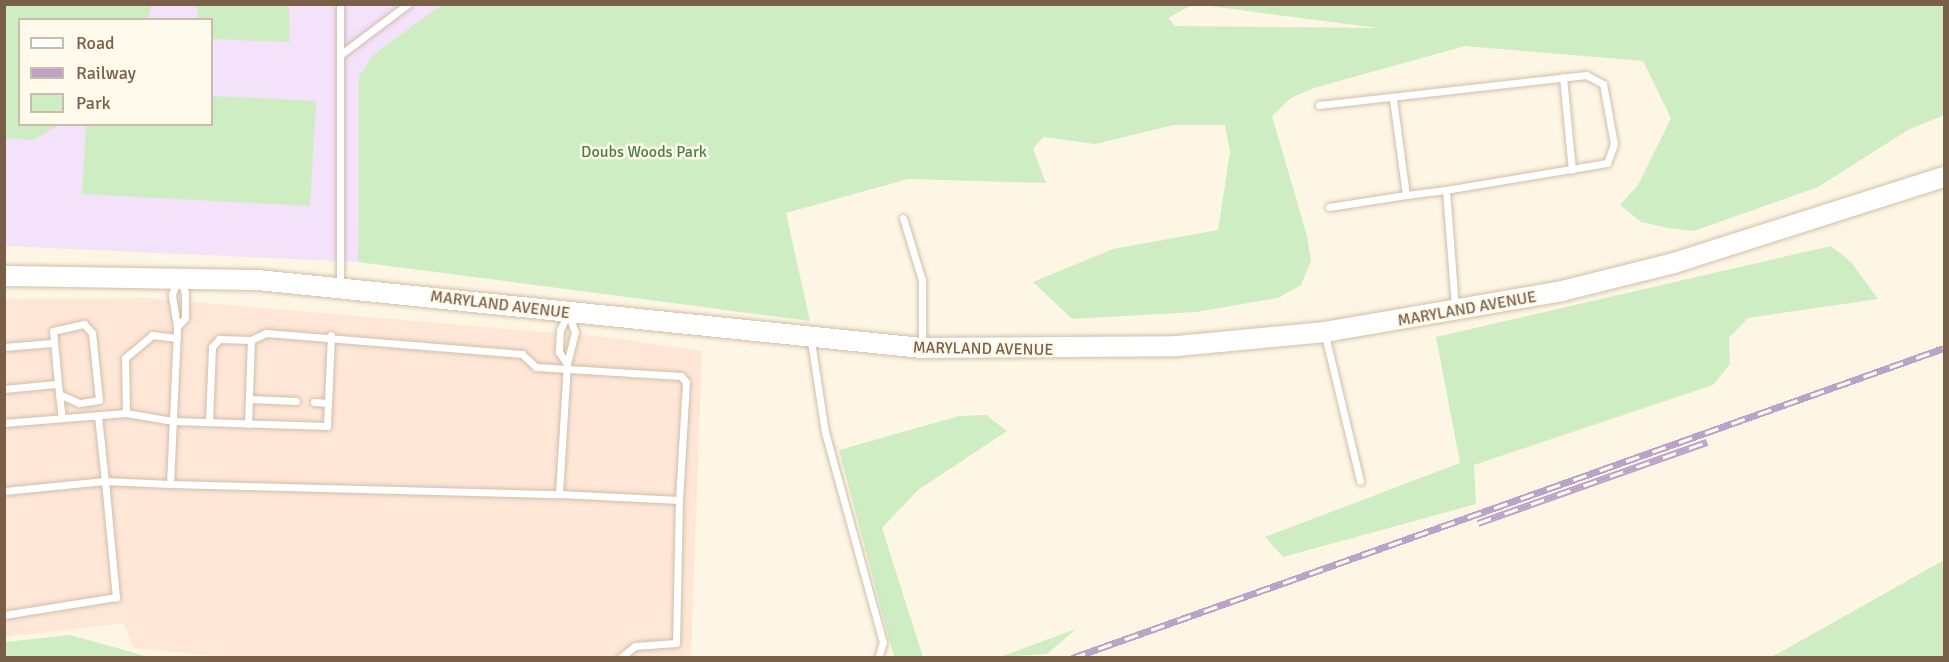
<!DOCTYPE html>
<style>
body{margin:0}
#map{position:relative;width:1949px;height:662px;overflow:hidden;background:#fef6e4;font-family:Signika,sans-serif}
div>[style]{position:absolute}
.commercial>*{inset:0;background:#ffe7d7}
.education>*{inset:0;background:#f4e1fa}
.green>*{inset:0;background:#cfedc2}
.roads{filter:drop-shadow(0 0 2px #d0bfaa) drop-shadow(0 0 2px #d0bfaa)}
.lane>*{height:7px;margin:-3.5px;padding:0 3.5px;transform-origin:3.5px;border-radius:3.5px;background:#fff}
.secondary>*{height:20px;margin:-10px;padding:0 10px;transform-origin:10px;border-radius:10px;background:#fff}
.rail>*{height:7px;margin-top:-3.5px;transform-origin:0;background:repeating-linear-gradient(90deg,#fffaec 0 14px,#bba2c9 0 28px);box-sizing:border-box;border-block:2px solid #bba2c9}
span{translate:-50% -50%;white-space:nowrap;text-align:center;line-height:1.15;-webkit-text-stroke:5px #fffaec;paint-order:stroke}
.park-label{font-size:16px;color:#4c803f}
.street-label{font-size:16px;color:#795e48}
.frame{position:absolute;inset:0;border:6px solid #795e48;pointer-events:none}
.legend{position:absolute;left:18px;top:18px;width:195px;height:108px;box-sizing:border-box;background:#fffaec;border:2px solid #c9bcaa;margin:0;padding:8px 10px;list-style:none;font-size:18px;color:#795e48}
.legend li{display:flex;align-items:center;gap:12px;height:30px}
.legend b{width:30px;border:2px solid #c9bcaa}
</style>
<div id="map">
<div class="commercial">
<div style="clip-path:polygon(145px 298px,605px 337px,702px 351px,691px 657px,225px 657px,134px 648px,124px 623px,5px 637px,4px 299px)"></div>
</div>
<div class="education">
<div style="clip-path:polygon(evenodd,5px 5px,441px 5px,373px 55px,359px 76px,358px 262px,5px 246px,5px 5px,20px 20px,212px 20px,212px 124px,20px 124px,20px 20px)"></div>
</div>
<div class="green">
<div style="clip-path:polygon(1194px 4px,1168px 18px,1175px 26px,1377px 28px,1202px 5px,1944px 5px,1944px 115px,1908px 130px,1818px 187px,1694px 231px,1668px 228px,1641px 222px,1620px 205px,1638px 185px,1671px 118px,1643px 61px,1465px 46px,1314px 88px,1291px 98px,1272px 116px,1307px 236px,1311px 261px,1301px 285px,1278px 298px,1196px 312px,1072px 319px,1033px 282px,1113px 249px,1218px 230px,1230px 152px,1225px 125px,1174px 125px,1095px 144px,1043px 137px,1033px 149px,1046px 183px,908px 179px,786px 213px,810px 321px,358px 262px,359px 76px,373px 55px,441px 5px)"></div>
<div style="clip-path:polygon(4px 5px,5px 4px,152px 5px,147px 19px,20px 20px,20px 124px,59px 125px,33px 140px,5px 138px)"></div>
<div style="clip-path:polygon(198px 5px,289px 5px,290px 42px,212px 39px,212px 20px,197px 19px)"></div>
<div style="clip-path:polygon(212px 96px,316px 101px,310px 206px,82px 194px,86px 125px,212px 124px)"></div>
<div style="clip-path:polygon(1831px 246px,1851px 262px,1878px 299px,1748px 318px,1729px 338px,1730px 364px,1713px 385px,1474px 465px,1476px 504px,1283px 557px,1265px 537px,1460px 463px,1436px 337px)"></div>
<div style="clip-path:polygon(986px 415px,1007px 431px,918px 490px,882px 528px,923px 657px,894px 657px,839px 450px,959px 416px)"></div>
<div style="clip-path:polygon(1944px 560px,1944px 657px,1770px 657px,1779px 653px)"></div>
<div style="clip-path:polygon(1076px 629px,1047px 654px,1000px 657px)"></div>
<div style="clip-path:polygon(70px 635px,149px 657px,5px 657px,5px 642px)"></div>
</div>
<div class="roads">
<div class="lane">
<div style="left:340px;top:4px;width:283px;rotate:90deg"></div>
<div style="left:340px;top:55px;width:85px;rotate:-36.9deg"></div>
<div style="left:1563px;top:77px;width:93px;rotate:84.5deg"></div>
<div style="left:1393px;top:99px;width:97px;rotate:82.3deg"></div>
<div style="left:1406px;top:195px;width:40px;rotate:-7.1deg"></div>
<div style="left:1319px;top:105px;width:269px;rotate:-6.4deg"></div>
<div style="left:1586px;top:75px;width:19px;rotate:28deg"></div>
<div style="left:1603px;top:84px;width:61px;rotate:79.6deg"></div>
<div style="left:1614px;top:144px;width:20px;rotate:110deg"></div>
<div style="left:1607px;top:163px;width:163px;rotate:170.5deg"></div>
<div style="left:1446px;top:190px;width:117px;rotate:85.6deg"></div>
<div style="left:1329px;top:207px;width:78px;rotate:-8.9deg"></div>
<div style="left:903px;top:218px;width:65px;rotate:73deg"></div>
<div style="left:922px;top:280px;width:65px;rotate:90deg"></div>
<div style="left:84px;top:324px;width:12px;rotate:48deg"></div>
<div style="left:92px;top:333px;width:67px;rotate:84deg"></div>
<div style="left:99px;top:400px;width:20px;rotate:171deg"></div>
<div style="left:79px;top:403px;width:22px;rotate:-156deg"></div>
<div style="left:59px;top:394px;width:63px;rotate:-95.4deg"></div>
<div style="left:53px;top:331px;width:32px;rotate:-13deg"></div>
<div style="left:1325px;top:335px;width:150px;rotate:76.5deg"></div>
<div style="left:811px;top:341px;width:92px;rotate:81.3deg"></div>
<div style="left:825px;top:432px;width:218px;rotate:74.6deg"></div>
<div style="left:883px;top:642px;width:17px;rotate:107deg"></div>
<div style="left:4px;top:347px;width:48px;rotate:-4.8deg"></div>
<div style="left:4px;top:389px;width:52px;rotate:-5.5deg"></div>
<div style="left:59px;top:394px;width:24px;rotate:83deg"></div>
<div style="left:249px;top:399px;width:47px;rotate:2.4deg"></div>
<div style="left:314px;top:402px;width:14px;rotate:4deg"></div>
<div style="left:126px;top:413px;width:48px;rotate:9.7deg"></div>
<div style="left:173px;top:421px;width:154px;rotate:1.9deg"></div>
<div style="left:327px;top:426px;width:91px;rotate:-87.5deg"></div>
<div style="left:98px;top:416px;width:65px;rotate:83.9deg"></div>
<div style="left:105px;top:481px;width:65px;rotate:2.6deg"></div>
<div style="left:170px;top:484px;width:157px;rotate:-87.4deg"></div>
<div style="left:177px;top:327px;width:33px;rotate:-99deg"></div>
<div style="left:172px;top:294px;width:18px;rotate:-68deg"></div>
<div style="left:179px;top:277px;width:17px;rotate:69deg"></div>
<div style="left:185px;top:293px;width:25px;rotate:90deg"></div>
<div style="left:185px;top:318px;width:12px;rotate:132deg"></div>
<div style="left:209px;top:422px;width:75px;rotate:-87.7deg"></div>
<div style="left:212px;top:347px;width:11px;rotate:-49deg"></div>
<div style="left:219px;top:339px;width:32px;rotate:2deg"></div>
<div style="left:4px;top:423px;width:122px;rotate:-4.7deg"></div>
<div style="left:126px;top:413px;width:55px;rotate:-91deg"></div>
<div style="left:125px;top:358px;width:35px;rotate:-40deg"></div>
<div style="left:152px;top:335px;width:25px;rotate:7deg"></div>
<div style="left:248px;top:424px;width:84px;rotate:-88deg"></div>
<div style="left:251px;top:340px;width:17px;rotate:-25deg"></div>
<div style="left:266px;top:333px;width:257px;rotate:4.7deg"></div>
<div style="left:522px;top:354px;width:19px;rotate:43deg"></div>
<div style="left:536px;top:367px;width:145px;rotate:3.6deg"></div>
<div style="left:681px;top:376px;width:8px;rotate:50deg"></div>
<div style="left:686px;top:382px;width:118px;rotate:93.4deg"></div>
<div style="left:679px;top:500px;width:120px;rotate:-177.1deg"></div>
<div style="left:170px;top:484px;width:389px;rotate:1.5deg"></div>
<div style="left:559px;top:494px;width:130px;rotate:-86.5deg"></div>
<div style="left:567px;top:364px;width:33px;rotate:-76deg"></div>
<div style="left:575px;top:332px;width:19px;rotate:-111deg"></div>
<div style="left:568px;top:314px;width:18px;rotate:117deg"></div>
<div style="left:560px;top:330px;width:22px;rotate:93deg"></div>
<div style="left:559px;top:352px;width:14px;rotate:56deg"></div>
<div style="left:4px;top:491px;width:101px;rotate:-5.7deg"></div>
<div style="left:105px;top:481px;width:117px;rotate:84.6deg"></div>
<div style="left:116px;top:597px;width:113px;rotate:170.9deg"></div>
<div style="left:620px;top:658px;width:19px;rotate:-39deg"></div>
<div style="left:635px;top:646px;width:41px;rotate:-4.2deg"></div>
<div style="left:676px;top:643px;width:143px;rotate:-88.8deg"></div>
</div>
<div class="secondary">
<div style="left:4px;top:276px;width:254px;rotate:0.9deg"></div>
<div style="left:258px;top:280px;width:667px;rotate:5.85deg"></div>
<div style="left:922px;top:348px;width:255px;rotate:-0.4deg"></div>
<div style="left:1177px;top:346px;width:149px;rotate:-5.4deg"></div>
<div style="left:1325px;top:332px;width:241px;rotate:-9.8deg"></div>
<div style="left:1562px;top:291px;width:115px;rotate:-14deg"></div>
<div style="left:1674px;top:263px;width:283px;rotate:-17.7deg"></div>
</div>
</div>
<div class="rail">
<div style="left:1478px;top:523px;width:243px;rotate:-19.5deg"></div>
<div style="left:1072px;top:658px;width:925px;rotate:-19.57deg"></div>
</div>
<div class="park-label">
<span style="left:644px;top:152px">Doubs Woods Park</span>
</div>
<div class="street-label">
<span style="left:500px;top:305px;rotate:7deg">MARYLAND AVENUE</span>
<span style="left:1467px;top:309px;rotate:-10deg">MARYLAND AVENUE</span>
<span style="left:983px;top:349px;rotate:1deg">MARYLAND AVENUE</span>
</div>
<div class="frame"></div>
<ul class="legend">
<li><b style="height:8px;background:#fff"></b>Road</li>
<li><b style="height:8px;background:#bba2c9"></b>Railway</li>
<li><b style="height:16px;background:#cfedc2"></b>Park</li>
</ul>
</div>
